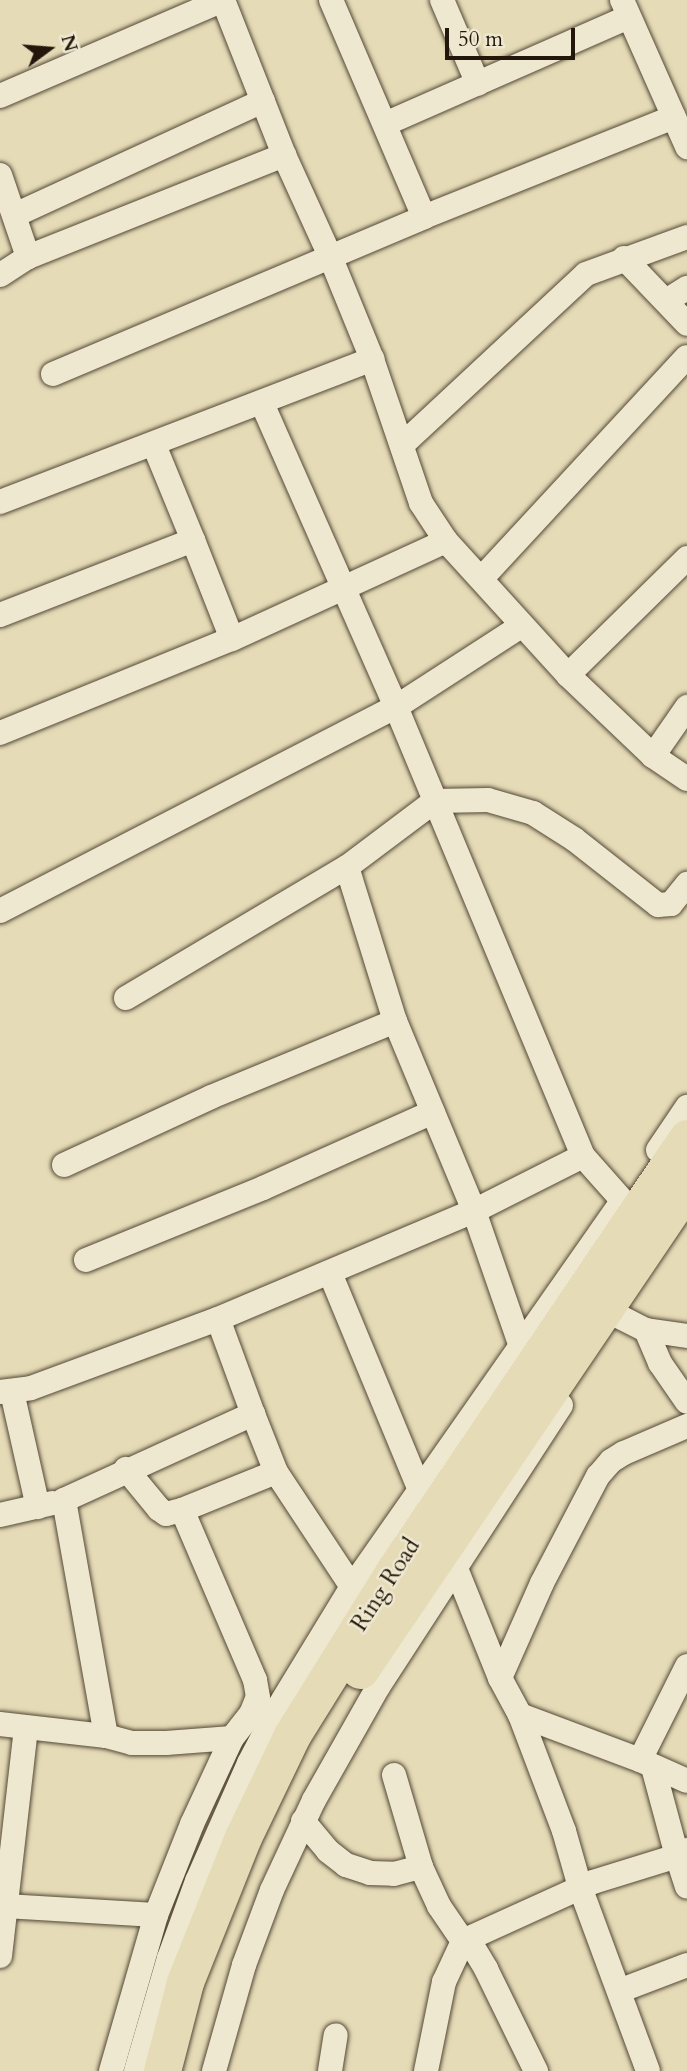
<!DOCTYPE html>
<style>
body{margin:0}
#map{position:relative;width:687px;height:2071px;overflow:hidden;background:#e5dbb7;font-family:Cardo,serif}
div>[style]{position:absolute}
.roads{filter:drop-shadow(0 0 2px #544836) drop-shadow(0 0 2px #544836)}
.minor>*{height:24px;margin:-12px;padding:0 12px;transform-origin:12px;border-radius:12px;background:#eee8d0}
.highway>*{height:37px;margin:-18.5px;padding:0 18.5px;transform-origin:18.5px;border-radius:18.5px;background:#e5dbb7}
span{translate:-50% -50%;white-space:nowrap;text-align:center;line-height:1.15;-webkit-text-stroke:5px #eee8d0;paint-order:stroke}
.street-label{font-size:23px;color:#23170b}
.north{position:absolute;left:14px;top:14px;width:70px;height:70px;-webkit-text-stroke:5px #eee8d0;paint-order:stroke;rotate:74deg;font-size:19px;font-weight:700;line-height:28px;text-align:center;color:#23170b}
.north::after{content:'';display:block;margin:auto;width:24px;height:32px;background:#23170b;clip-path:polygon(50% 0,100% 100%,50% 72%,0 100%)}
.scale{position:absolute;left:445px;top:28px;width:130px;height:32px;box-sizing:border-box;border:4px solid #23170b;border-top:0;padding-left:9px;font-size:21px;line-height:24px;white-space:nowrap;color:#23170b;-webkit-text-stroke:5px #eee8d0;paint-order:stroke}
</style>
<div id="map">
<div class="roads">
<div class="minor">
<div style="left:223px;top:0;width:167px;rotate:68.5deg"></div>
<div style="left:284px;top:155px;width:111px;rotate:65.5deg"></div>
<div style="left:330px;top:256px;width:111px;rotate:67.8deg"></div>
<div style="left:372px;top:359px;width:152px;rotate:71.2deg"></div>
<div style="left:421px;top:503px;width:45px;rotate:56.7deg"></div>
<div style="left:446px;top:541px;width:181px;rotate:47.7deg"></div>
<div style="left:568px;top:675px;width:117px;rotate:43.6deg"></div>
<div style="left:653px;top:756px;width:41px;rotate:34.1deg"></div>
<div style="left:331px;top:0;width:236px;rotate:66.8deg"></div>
<div style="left:442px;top:0;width:91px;rotate:66.8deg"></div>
<div style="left:622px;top:0;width:161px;rotate:66.1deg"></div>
<div style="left:0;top:96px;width:243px;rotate:-23.3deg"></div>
<div style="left:385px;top:124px;width:266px;rotate:-23.7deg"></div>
<div style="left:0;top:175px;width:87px;rotate:71.1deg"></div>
<div style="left:28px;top:257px;width:33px;rotate:147deg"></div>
<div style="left:15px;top:215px;width:273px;rotate:-24.7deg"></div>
<div style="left:28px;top:257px;width:276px;rotate:-21.7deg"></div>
<div style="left:624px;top:258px;width:91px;rotate:46.3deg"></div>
<div style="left:666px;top:301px;width:25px;rotate:-32deg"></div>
<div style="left:53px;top:374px;width:403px;rotate:-22.9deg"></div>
<div style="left:424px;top:217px;width:269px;rotate:-21.8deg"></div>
<div style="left:402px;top:445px;width:251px;rotate:-42.9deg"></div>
<div style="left:586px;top:274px;width:108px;rotate:-20.1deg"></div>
<div style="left:0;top:502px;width:399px;rotate:-21deg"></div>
<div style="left:193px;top:540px;width:106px;rotate:68.5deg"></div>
<div style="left:482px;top:578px;width:301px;rotate:-47.2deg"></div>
<div style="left:0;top:615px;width:207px;rotate:-21.2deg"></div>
<div style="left:193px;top:540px;width:103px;rotate:-112.3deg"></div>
<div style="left:568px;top:675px;width:167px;rotate:-44.5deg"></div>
<div style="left:0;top:733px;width:250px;rotate:-22.1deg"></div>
<div style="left:232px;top:639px;width:235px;rotate:-24.6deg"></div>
<div style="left:653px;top:756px;width:60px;rotate:-55.2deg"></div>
<div style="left:347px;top:867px;width:110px;rotate:-36.9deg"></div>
<div style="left:435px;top:801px;width:53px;rotate:-1.1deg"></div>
<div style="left:488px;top:800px;width:47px;rotate:16.1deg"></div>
<div style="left:533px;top:813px;width:49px;rotate:32.4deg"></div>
<div style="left:574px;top:839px;width:107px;rotate:38.2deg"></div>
<div style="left:658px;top:905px;width:13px;rotate:-4deg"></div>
<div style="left:671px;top:904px;width:26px;rotate:-51deg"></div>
<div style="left:0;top:911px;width:445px;rotate:-27.3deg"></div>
<div style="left:396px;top:707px;width:149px;rotate:-32.9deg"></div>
<div style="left:126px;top:998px;width:257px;rotate:-30.7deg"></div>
<div style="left:347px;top:867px;width:161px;rotate:72.7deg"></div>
<div style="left:395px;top:1021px;width:206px;rotate:67.4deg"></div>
<div style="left:474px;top:1211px;width:144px;rotate:70.9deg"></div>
<div style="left:658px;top:1150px;width:52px;rotate:-56deg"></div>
<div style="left:583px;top:1156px;width:60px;rotate:48.4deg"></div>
<div style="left:64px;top:1165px;width:162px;rotate:-24.8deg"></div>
<div style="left:211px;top:1097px;width:199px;rotate:-22.4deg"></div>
<div style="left:86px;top:1260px;width:191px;rotate:-22.1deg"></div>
<div style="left:263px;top:1188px;width:186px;rotate:-24.1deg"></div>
<div style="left:330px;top:1273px;width:235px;rotate:67.5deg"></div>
<div style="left:620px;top:1317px;width:29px;rotate:27deg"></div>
<div style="left:646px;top:1330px;width:41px;rotate:8.3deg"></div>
<div style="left:646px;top:1330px;width:36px;rotate:67deg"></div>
<div style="left:660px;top:1363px;width:47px;rotate:55.3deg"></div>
<div style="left:0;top:1392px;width:31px;rotate:-7deg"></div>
<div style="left:31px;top:1388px;width:199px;rotate:-20.3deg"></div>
<div style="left:218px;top:1319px;width:278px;rotate:-22.9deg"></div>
<div style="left:474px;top:1211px;width:122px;rotate:-26.8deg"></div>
<div style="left:583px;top:1156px;width:486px;rotate:-112.6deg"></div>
<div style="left:396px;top:707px;width:332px;rotate:-113.8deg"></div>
<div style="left:12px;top:1392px;width:118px;rotate:77.3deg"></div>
<div style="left:253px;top:1414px;width:62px;rotate:68.4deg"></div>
<div style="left:276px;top:1472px;width:138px;rotate:56.5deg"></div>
<div style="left:182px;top:1510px;width:101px;rotate:-22deg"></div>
<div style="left:0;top:1515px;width:54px;rotate:-12.8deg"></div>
<div style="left:455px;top:1566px;width:121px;rotate:68.1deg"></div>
<div style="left:500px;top:1678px;width:42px;rotate:61.6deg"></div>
<div style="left:520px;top:1715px;width:128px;rotate:20.6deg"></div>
<div style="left:640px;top:1760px;width:51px;rotate:24.1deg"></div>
<div style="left:500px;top:1678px;width:104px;rotate:-66.1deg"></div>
<div style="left:542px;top:1583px;width:121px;rotate:-62.4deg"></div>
<div style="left:598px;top:1476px;width:20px;rotate:-49deg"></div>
<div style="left:611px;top:1461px;width:15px;rotate:-32deg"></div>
<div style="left:624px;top:1453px;width:69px;rotate:-23.2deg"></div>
<div style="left:520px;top:1715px;width:124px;rotate:69.2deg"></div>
<div style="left:564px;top:1831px;width:58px;rotate:74.1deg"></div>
<div style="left:580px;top:1887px;width:196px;rotate:69.7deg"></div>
<div style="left:0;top:1724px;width:107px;rotate:6.5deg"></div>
<div style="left:106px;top:1736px;width:27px;rotate:15deg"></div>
<div style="left:132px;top:1743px;width:34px"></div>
<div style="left:166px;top:1743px;width:66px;rotate:-4.3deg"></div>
<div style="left:232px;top:1738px;width:31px;rotate:-52deg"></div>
<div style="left:251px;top:1714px;width:18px;rotate:-68deg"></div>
<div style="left:258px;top:1697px;width:17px;rotate:-100deg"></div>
<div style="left:255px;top:1680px;width:185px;rotate:-113.2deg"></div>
<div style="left:182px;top:1510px;width:16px;rotate:166deg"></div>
<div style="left:166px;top:1514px;width:9px;rotate:-144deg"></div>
<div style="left:159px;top:1509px;width:52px;rotate:-129.5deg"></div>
<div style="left:106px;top:1736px;width:240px;rotate:-100.1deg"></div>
<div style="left:64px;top:1500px;width:208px;rotate:-24.5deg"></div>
<div style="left:253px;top:1414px;width:101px;rotate:-110.2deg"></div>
<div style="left:640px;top:1760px;width:105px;rotate:-63.4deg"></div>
<div style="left:653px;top:1767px;width:92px;rotate:74.9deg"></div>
<div style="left:677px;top:1856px;width:12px;rotate:-31deg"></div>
<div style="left:394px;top:1775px;width:96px;rotate:73.6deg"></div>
<div style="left:303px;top:1821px;width:39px;rotate:50deg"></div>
<div style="left:328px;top:1851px;width:23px;rotate:38deg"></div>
<div style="left:346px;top:1865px;width:25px;rotate:18deg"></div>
<div style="left:370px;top:1873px;width:24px;rotate:2deg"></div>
<div style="left:394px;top:1874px;width:28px;rotate:-15deg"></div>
<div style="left:421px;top:1867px;width:43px;rotate:65.2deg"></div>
<div style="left:439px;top:1906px;width:42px;rotate:55.6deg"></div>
<div style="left:463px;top:1941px;width:143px;rotate:-24.4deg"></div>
<div style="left:593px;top:1882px;width:88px;rotate:-17.2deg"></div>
<div style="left:677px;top:1856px;width:32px;rotate:72deg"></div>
<div style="left:5px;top:1906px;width:151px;rotate:3.4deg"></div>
<div style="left:0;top:1956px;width:230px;rotate:-83.5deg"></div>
<div style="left:619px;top:1991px;width:73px;rotate:-20.9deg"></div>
<div style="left:111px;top:2071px;width:162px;rotate:-73.9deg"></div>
<div style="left:156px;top:1915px;width:98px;rotate:-68.4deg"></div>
<div style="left:192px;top:1824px;width:95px;rotate:-65.1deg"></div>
<div style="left:136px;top:2071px;width:118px;rotate:-73.7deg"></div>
<div style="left:169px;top:1958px;width:82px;rotate:-70deg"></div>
<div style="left:197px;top:1881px;width:129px;rotate:-66.2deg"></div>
<div style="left:249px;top:1763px;width:62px;rotate:-62.2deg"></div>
<div style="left:278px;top:1708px;width:142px;rotate:-58.6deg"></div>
<div style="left:352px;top:1587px;width:462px;rotate:-55deg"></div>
<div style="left:214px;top:2071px;width:110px;rotate:-74.2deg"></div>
<div style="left:244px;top:1965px;width:80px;rotate:-69.5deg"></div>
<div style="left:272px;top:1890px;width:99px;rotate:-65deg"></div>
<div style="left:314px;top:1800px;width:130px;rotate:-60.5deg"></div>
<div style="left:378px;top:1687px;width:336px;rotate:-57deg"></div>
<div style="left:330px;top:2071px;width:36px;rotate:-81deg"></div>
<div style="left:426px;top:2071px;width:91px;rotate:-78.6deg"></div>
<div style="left:444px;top:1982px;width:45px;rotate:-65.1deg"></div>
<div style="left:463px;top:1941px;width:12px;rotate:31deg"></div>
<div style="left:473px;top:1947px;width:26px;rotate:59deg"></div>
<div style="left:486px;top:1969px;width:114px;rotate:63.9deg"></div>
</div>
<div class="highway">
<div style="left:360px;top:1670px;width:583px;rotate:-55.9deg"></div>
<div style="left:162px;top:2071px;width:92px;rotate:-75.5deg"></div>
<div style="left:185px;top:1982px;width:156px;rotate:-68.2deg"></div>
<div style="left:243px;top:1837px;width:113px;rotate:-64.3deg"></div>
<div style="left:292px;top:1735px;width:193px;rotate:-58.1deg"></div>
<div style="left:394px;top:1571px;width:523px;rotate:-55.91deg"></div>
</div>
</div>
<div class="street-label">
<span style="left:386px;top:1585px;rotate:-57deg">Ring Road</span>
</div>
<div class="north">N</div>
<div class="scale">50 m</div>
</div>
